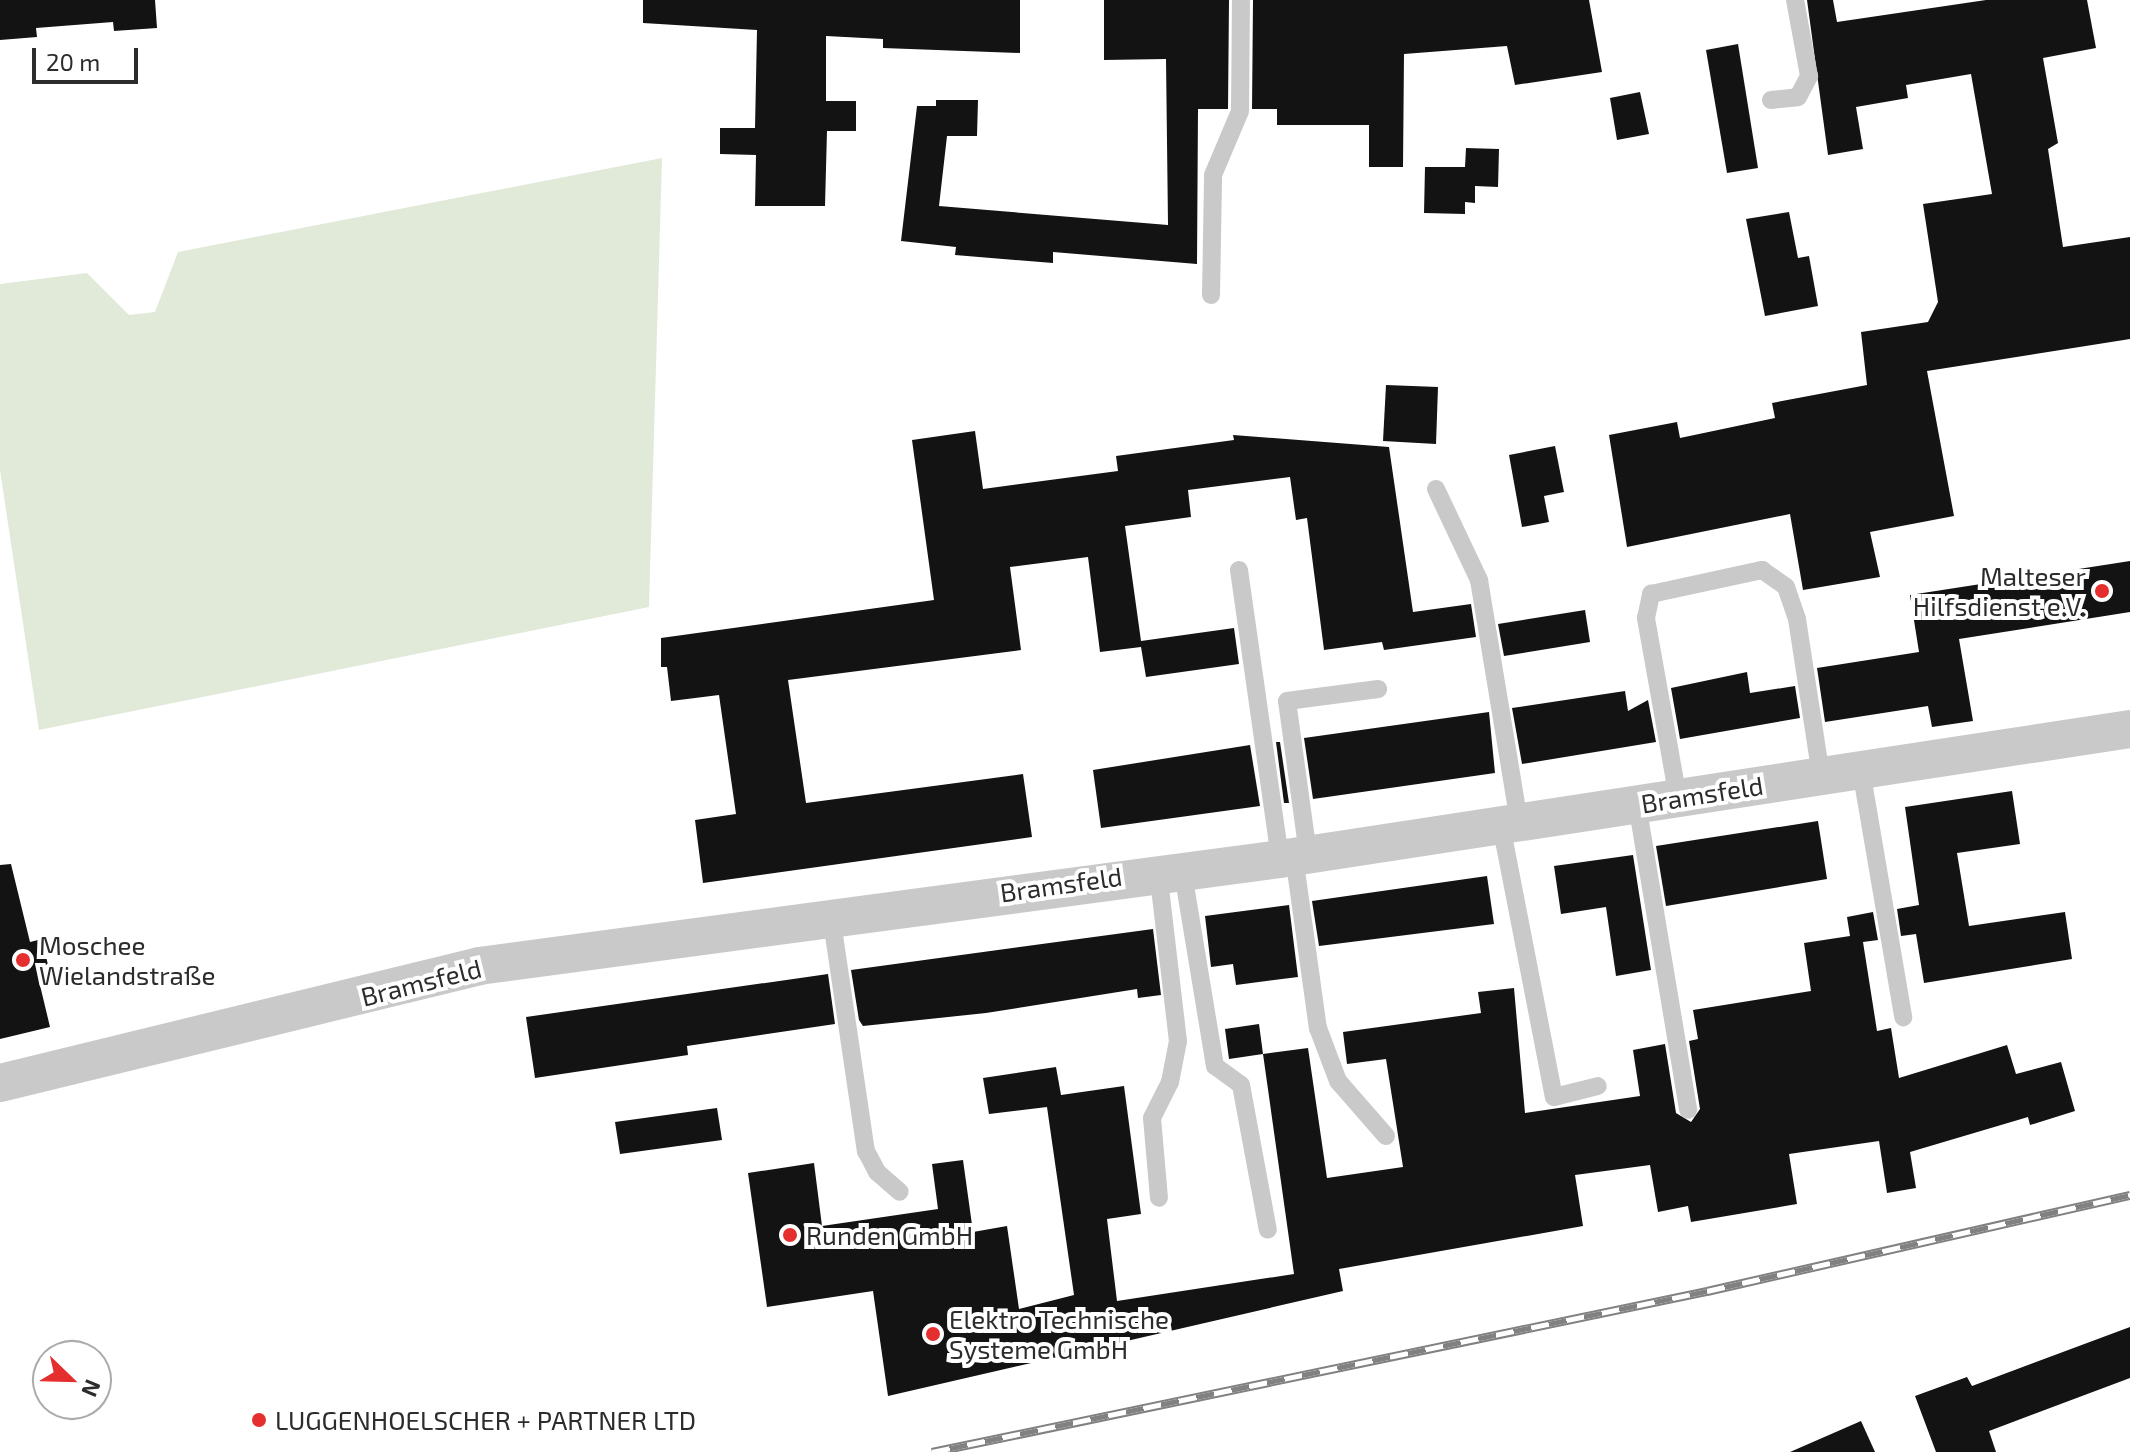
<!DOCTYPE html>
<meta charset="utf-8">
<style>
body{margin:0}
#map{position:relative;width:2130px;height:1452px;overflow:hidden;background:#fff;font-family:"Exo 2",sans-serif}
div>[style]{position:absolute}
.green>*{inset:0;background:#e1ead9}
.building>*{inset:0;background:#131313}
.lane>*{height:18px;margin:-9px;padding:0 9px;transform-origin:9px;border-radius:9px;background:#c9c9c9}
.street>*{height:38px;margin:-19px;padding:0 19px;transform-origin:19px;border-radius:19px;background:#c9c9c9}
.rail>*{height:9px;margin-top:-4.5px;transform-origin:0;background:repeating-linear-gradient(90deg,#fff 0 18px,#818181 0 36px);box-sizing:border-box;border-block:2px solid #818181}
.dots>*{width:22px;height:22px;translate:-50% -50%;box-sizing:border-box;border:4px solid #fff;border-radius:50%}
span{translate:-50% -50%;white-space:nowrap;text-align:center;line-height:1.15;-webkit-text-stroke:8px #fff;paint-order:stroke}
.poi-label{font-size:26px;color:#2c2c2c}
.right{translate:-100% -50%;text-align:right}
.left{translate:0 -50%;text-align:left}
.street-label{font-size:26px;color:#2c2c2c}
.north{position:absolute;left:32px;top:1340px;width:80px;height:80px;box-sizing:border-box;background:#fff;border:2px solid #ababab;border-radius:50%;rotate:113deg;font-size:22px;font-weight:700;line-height:32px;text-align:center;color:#2c2c2c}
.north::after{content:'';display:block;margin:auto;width:28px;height:36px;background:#e42f2e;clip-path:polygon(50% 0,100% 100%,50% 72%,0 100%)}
.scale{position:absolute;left:32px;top:48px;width:106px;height:36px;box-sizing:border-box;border:4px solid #2c2c2c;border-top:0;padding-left:10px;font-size:24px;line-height:28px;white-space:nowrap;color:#2c2c2c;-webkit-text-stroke:6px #fff;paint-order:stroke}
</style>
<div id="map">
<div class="green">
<div style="clip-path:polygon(662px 158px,649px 607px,39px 730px,0 470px,0 284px,87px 273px,129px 315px,155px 312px,178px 252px)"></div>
</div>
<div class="building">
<div style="clip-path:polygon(0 0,155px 0,157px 28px,114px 31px,113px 22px,36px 28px,37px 37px,0 40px)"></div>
<div style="clip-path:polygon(643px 0,1020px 0,1020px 53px,883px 48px,883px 39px,826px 36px,826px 101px,856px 101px,856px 131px,827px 131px,825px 206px,755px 206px,756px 155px,720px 154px,720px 128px,755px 128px,757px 30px,643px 23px)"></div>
<div style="clip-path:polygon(1104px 0,1229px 0,1228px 109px,1198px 109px,1197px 264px,1053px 252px,1053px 263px,955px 255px,956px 247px,901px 241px,917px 106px,936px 106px,936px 100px,978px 100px,977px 136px,947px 136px,939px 206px,1168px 225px,1166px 59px,1104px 60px)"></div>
<div style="clip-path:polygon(1253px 0,1589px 0,1602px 72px,1515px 85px,1507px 46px,1404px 54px,1403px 167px,1369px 167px,1369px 125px,1277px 125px,1277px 109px,1252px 109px)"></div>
<div style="clip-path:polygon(1807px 0,1833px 0,1837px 22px,1986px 0,2087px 0,2096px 48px,2043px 58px,2058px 143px,2048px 149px,2063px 247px,2130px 237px,2130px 339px,1927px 371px,1954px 516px,1870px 532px,1880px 577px,1803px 590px,1790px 514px,1627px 547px,1609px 435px,1677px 422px,1680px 438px,1775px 418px,1772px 403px,1867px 385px,1861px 332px,1928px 322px,1938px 302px,1923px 204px,1992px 194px,1971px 74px,1906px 85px,1908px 98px,1856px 107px,1863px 149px,1828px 155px)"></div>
<div style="clip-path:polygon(1738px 44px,1758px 168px,1727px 173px,1706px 50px)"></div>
<div style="clip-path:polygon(1640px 92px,1649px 134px,1617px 140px,1610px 98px)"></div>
<div style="clip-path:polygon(1466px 148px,1499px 149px,1498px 187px,1475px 186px,1475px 203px,1465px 202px,1465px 214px,1424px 213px,1425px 167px,1465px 167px)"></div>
<div style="clip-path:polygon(1789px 212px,1798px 258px,1809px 256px,1818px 306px,1765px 316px,1746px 219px)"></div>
<div style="clip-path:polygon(1386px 385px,1438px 387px,1436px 444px,1383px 441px)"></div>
<div style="clip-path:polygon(975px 431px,983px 489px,1118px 471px,1116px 456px,1234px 440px,1233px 435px,1389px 447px,1413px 612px,1471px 604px,1476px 637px,1384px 650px,1382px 642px,1324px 650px,1307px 518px,1296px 520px,1290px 477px,1188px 490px,1191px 517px,1125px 526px,1141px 641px,1234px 628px,1239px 664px,1146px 677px,1141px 647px,1100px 652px,1088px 557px,1010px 567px,1021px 650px,788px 680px,806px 803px,1023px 774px,1032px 837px,703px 883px,695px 820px,736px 814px,719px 695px,671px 701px,667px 667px,661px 667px,661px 638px,934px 600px,912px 440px)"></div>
<div style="clip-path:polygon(1555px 446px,1564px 492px,1544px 496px,1549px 522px,1522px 527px,1509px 455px)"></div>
<div style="clip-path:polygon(2130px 561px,2130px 612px,1959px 639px,1973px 721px,1932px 727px,1928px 706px,1825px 722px,1817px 668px,1919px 652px,1910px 595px)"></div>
<div style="clip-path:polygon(1585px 610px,1590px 642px,1504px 656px,1498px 624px)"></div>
<div style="clip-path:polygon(1747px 672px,1750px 693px,1795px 686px,1800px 718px,1680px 739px,1671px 688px)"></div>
<div style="clip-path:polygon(1625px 691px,1628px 711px,1648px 700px,1656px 742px,1522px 764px,1512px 708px)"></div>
<div style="clip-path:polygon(1489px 712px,1495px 773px,1313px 799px,1304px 738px)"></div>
<div style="clip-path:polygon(1276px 742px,1280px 742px,1289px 803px,1284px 803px)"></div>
<div style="clip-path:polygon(1250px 745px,1260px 806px,1101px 828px,1093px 770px)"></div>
<div style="clip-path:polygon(2012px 791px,2020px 844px,1957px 853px,1969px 926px,2065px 912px,2072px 959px,1924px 983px,1916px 934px,1901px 936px,1897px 909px,1919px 905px,1905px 807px)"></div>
<div style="clip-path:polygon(1818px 821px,1827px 879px,1666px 906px,1656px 846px)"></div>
<div style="clip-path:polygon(1633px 855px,1651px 970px,1616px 976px,1606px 907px,1561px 914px,1554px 866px)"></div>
<div style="clip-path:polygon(11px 864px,30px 942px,42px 939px,51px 978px,39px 981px,50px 1027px,0 1039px,0 865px)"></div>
<div style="clip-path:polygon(1487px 876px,1494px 924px,1319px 946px,1312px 901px)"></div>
<div style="clip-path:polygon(1289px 905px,1298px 977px,1236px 985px,1233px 964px,1211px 967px,1205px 916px)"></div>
<div style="clip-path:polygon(1873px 912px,1878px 940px,1863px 942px,1877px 1031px,1891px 1028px,1899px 1078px,2007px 1045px,2016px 1074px,2061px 1062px,2075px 1111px,2030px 1125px,2028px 1117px,1910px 1152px,1916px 1188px,1887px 1193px,1879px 1141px,1789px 1154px,1797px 1204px,1691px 1222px,1688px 1206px,1658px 1212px,1650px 1165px,1575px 1175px,1583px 1226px,1339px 1269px,1343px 1291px,888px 1396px,873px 1291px,767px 1307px,748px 1173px,814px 1163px,822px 1226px,938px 1209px,932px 1164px,963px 1160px,973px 1232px,1007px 1226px,1019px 1309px,1074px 1295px,1047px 1107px,989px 1114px,983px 1078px,1056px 1067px,1061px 1095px,1124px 1086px,1141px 1214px,1107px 1219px,1117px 1301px,1294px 1274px,1263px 1054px,1308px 1048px,1327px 1178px,1403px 1167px,1386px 1059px,1347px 1064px,1343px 1032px,1481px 1013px,1478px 992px,1514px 988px,1525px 1113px,1640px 1096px,1633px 1050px,1665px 1044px,1676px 1113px,1691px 1122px,1700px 1109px,1689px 1041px,1698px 1039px,1693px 1010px,1811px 991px,1804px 943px,1850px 936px,1847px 917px)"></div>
<div style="clip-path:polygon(1153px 929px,1161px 995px,1138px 998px,1137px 989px,986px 1013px,863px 1026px,859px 1020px,851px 970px)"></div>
<div style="clip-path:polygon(828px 974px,835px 1024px,687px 1046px,688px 1055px,535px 1078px,526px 1017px)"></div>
<div style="clip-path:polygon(1259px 1024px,1263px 1054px,1229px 1059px,1225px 1029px)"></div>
<div style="clip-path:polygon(717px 1108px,722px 1140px,620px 1154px,615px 1122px)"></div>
<div style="clip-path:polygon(2130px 1327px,2130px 1378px,1989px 1431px,1996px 1452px,1936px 1452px,1915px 1396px,1967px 1377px,1972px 1386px)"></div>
<div style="clip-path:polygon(1861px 1421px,1875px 1452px,1790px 1452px)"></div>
</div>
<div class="lane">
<div style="left:1771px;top:100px;width:27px;rotate:-6deg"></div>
<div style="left:1798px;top:97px;width:24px;rotate:-62deg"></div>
<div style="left:1809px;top:76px;width:77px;rotate:-100.4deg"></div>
<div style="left:1211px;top:295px;width:120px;rotate:-89deg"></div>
<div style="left:1213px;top:175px;width:69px;rotate:-67.1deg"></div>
<div style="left:1240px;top:111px;width:111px;rotate:-89.5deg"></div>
<div style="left:1436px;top:489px;width:101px;rotate:64.7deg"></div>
<div style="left:1479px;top:580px;width:245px;rotate:80.6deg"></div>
<div style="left:1239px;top:570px;width:292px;rotate:81.9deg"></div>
<div style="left:1861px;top:770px;width:251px;rotate:80.3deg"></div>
<div style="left:1678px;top:798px;width:183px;rotate:-100.1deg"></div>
<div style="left:1646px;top:618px;width:25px;rotate:-78deg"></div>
<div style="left:1651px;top:594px;width:114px;rotate:-12.2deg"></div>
<div style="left:1762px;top:570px;width:29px;rotate:35deg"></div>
<div style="left:1786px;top:587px;width:34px;rotate:71deg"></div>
<div style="left:1797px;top:619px;width:159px;rotate:81.3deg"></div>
<div style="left:1637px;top:804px;width:310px;rotate:80.5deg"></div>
<div style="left:1501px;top:825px;width:277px;rotate:79deg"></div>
<div style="left:1554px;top:1097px;width:45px;rotate:-14deg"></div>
<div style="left:1308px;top:854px;width:154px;rotate:-97.8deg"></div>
<div style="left:1287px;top:701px;width:92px;rotate:-7.5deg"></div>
<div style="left:1294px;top:856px;width:174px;rotate:82.1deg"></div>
<div style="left:1318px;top:1028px;width:57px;rotate:69.3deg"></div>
<div style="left:1338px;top:1081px;width:73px;rotate:48.9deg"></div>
<div style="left:1182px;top:867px;width:202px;rotate:80.6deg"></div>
<div style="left:1215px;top:1066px;width:32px;rotate:36deg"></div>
<div style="left:1241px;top:1085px;width:147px;rotate:79.5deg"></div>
<div style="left:1158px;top:871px;width:171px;rotate:83.3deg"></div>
<div style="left:1178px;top:1041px;width:42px;rotate:101deg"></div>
<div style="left:1170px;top:1082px;width:40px;rotate:116.6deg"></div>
<div style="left:1152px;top:1118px;width:80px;rotate:85deg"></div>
<div style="left:831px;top:915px;width:239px;rotate:81.6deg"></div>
<div style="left:866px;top:1151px;width:24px;rotate:62deg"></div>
<div style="left:877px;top:1172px;width:30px;rotate:41deg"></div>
</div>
<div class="street">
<div style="left:0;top:1083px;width:493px;rotate:-13.7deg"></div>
<div style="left:479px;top:966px;width:808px;rotate:-7.61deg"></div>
<div style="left:1280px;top:859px;width:860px;rotate:-8.7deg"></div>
</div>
<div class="rail">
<div style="left:932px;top:1452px;width:792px;rotate:-11.74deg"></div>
<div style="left:1707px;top:1291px;width:434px;rotate:-12.8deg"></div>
</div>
<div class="dots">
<div style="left:2102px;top:591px;background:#e42f2e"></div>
<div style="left:23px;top:960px;background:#e42f2e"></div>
<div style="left:790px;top:1235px;background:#e42f2e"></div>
<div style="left:933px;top:1334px;background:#e42f2e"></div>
<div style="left:259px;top:1420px;background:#e42f2e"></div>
</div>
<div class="poi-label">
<span class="right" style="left:2086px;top:591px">Malteser<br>Hilfsdienst e.V.</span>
<span class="left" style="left:39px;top:960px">Moschee<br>Wielandstraße</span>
<span class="left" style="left:806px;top:1235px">Runden GmbH</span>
<span class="left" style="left:949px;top:1334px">Elektro Technische<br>Systeme GmbH</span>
<span class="left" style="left:275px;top:1420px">LUGGENHOELSCHER + PARTNER LTD</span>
</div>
<div class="street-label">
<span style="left:1702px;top:794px;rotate:-9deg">Bramsfeld</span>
<span style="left:1061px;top:884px;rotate:-8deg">Bramsfeld</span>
<span style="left:421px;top:982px;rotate:-14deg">Bramsfeld</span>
</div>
<div class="north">N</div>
<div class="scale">20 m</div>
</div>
